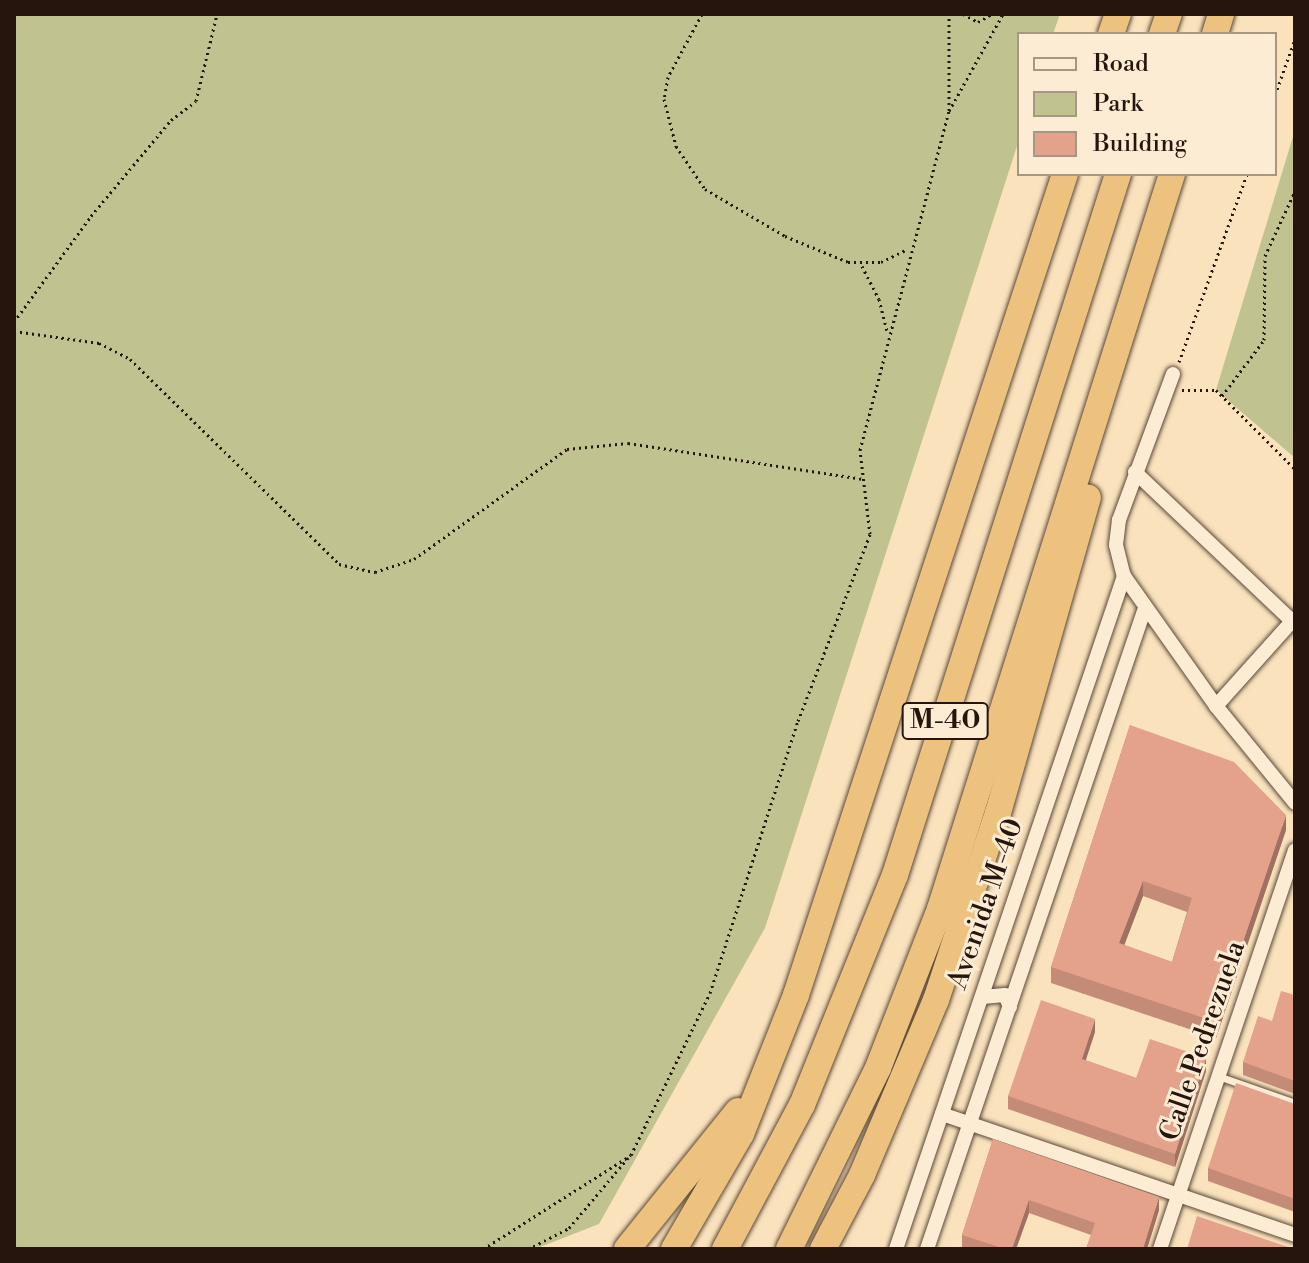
<!DOCTYPE html>
<style>
body{margin:0}
#map{position:relative;width:1309px;height:1263px;overflow:hidden;background:#fae2bd;font-family:"Libre Bodoni",serif}
div>[style]{position:absolute}
.green>*{inset:0;background:#c0c38f}
.path>*{height:3px;margin-top:-1.5px;transform-origin:0;background:repeating-linear-gradient(90deg,#26150c 0 2px,transparent 0 6px)}
.roads{filter:drop-shadow(0 0 2px #5b4838) drop-shadow(0 0 2px #5b4838)}
.service>*{height:7px;margin:-3.5px;padding:0 3.5px;transform-origin:3.5px;border-radius:3.5px;background:#fcecd4}
.minor>*{height:14px;margin:-7px;padding:0 7px;transform-origin:7px;border-radius:7px;background:#fcecd4}
.motorway>*{height:26px;margin:-13px;padding:0 13px;transform-origin:13px;border-radius:13px;background:#edc17e}
.wall>*{inset:0;background:#c48b77}
.shaded-wall>*{inset:0;background:#a07161}
.building>*{inset:0;background:#e4a28a}
span{translate:-50% -50%;white-space:nowrap;text-align:center;line-height:1.15;-webkit-text-stroke:6px #fcecd4;paint-order:stroke}
.shield-label span{padding:2px 6px;background:#fcecd4;border:2px solid;border-radius:6px;-webkit-text-stroke-width:0}
.shield-label{font-size:26px;color:#26150c;font-weight:700}
.street-label{font-size:28px;color:#26150c}
.frame{position:absolute;inset:0;border:16px solid #26150c;pointer-events:none}
.legend{position:absolute;left:1017px;top:32px;width:260px;height:144px;box-sizing:border-box;background:#fcecd4;border:2px solid #a69684;margin:0;padding:10px 14px;list-style:none;font-size:24px;color:#26150c}
.legend li{display:flex;align-items:center;gap:16px;height:40px}
.legend b{width:40px;border:2px solid #a69684}
</style>
<div id="map">
<div class="green">
<div style="clip-path:polygon(14px 14px,1060px 14px,1053px 34px,1019px 34px,1019px 140px,765px 928px,599px 1224px,535px 1249px,14px 1249px)"></div>
<div style="clip-path:polygon(1295px 130px,1295px 458px,1216px 390px)"></div>
</div>
<div class="path">
<div style="left:702px;top:14px;width:72px;rotate:118.4deg"></div>
<div style="left:668px;top:77px;width:22px;rotate:100deg"></div>
<div style="left:664px;top:99px;width:49px;rotate:75.7deg"></div>
<div style="left:676px;top:146px;width:52px;rotate:56deg"></div>
<div style="left:705px;top:189px;width:93px;rotate:30.4deg"></div>
<div style="left:785px;top:236px;width:68px;rotate:22.4deg"></div>
<div style="left:848px;top:262px;width:33px"></div>
<div style="left:881px;top:262px;width:30px;rotate:-26deg"></div>
<div style="left:963px;top:14px;width:17px;rotate:28deg"></div>
<div style="left:978px;top:22px;width:16px;rotate:-30deg"></div>
<div style="left:1275px;top:95px;width:59px;rotate:-70.3deg"></div>
<div style="left:949px;top:110px;width:96px;rotate:-90deg"></div>
<div style="left:862px;top:266px;width:37px;rotate:63deg"></div>
<div style="left:879px;top:299px;width:34px;rotate:76deg"></div>
<div style="left:14px;top:322px;width:131px;rotate:-54deg"></div>
<div style="left:91px;top:216px;width:125px;rotate:-50.2deg"></div>
<div style="left:171px;top:120px;width:31px;rotate:-37deg"></div>
<div style="left:196px;top:101px;width:89px;rotate:-76.4deg"></div>
<div style="left:14px;top:331px;width:86px;rotate:8deg"></div>
<div style="left:99px;top:343px;width:35px;rotate:27deg"></div>
<div style="left:130px;top:359px;width:293px;rotate:44.4deg"></div>
<div style="left:339px;top:564px;width:37px;rotate:13deg"></div>
<div style="left:375px;top:572px;width:41px;rotate:-18.4deg"></div>
<div style="left:414px;top:559px;width:188px;rotate:-35.7deg"></div>
<div style="left:567px;top:449px;width:61px;rotate:-5.6deg"></div>
<div style="left:628px;top:443px;width:238px;rotate:8.7deg"></div>
<div style="left:1179px;top:362px;width:200px;rotate:-70.1deg"></div>
<div style="left:1182px;top:390px;width:34px"></div>
<div style="left:1216px;top:390px;width:112px;rotate:45deg"></div>
<div style="left:1222px;top:396px;width:70px;rotate:-53.1deg"></div>
<div style="left:1264px;top:340px;width:84px;rotate:-89.3deg"></div>
<div style="left:1265px;top:256px;width:72px;rotate:-65.2deg"></div>
<div style="left:483px;top:1249px;width:175px;rotate:-32.4deg"></div>
<div style="left:631px;top:1155px;width:180px;rotate:-64deg"></div>
<div style="left:710px;top:993px;width:286px;rotate:-72.1deg"></div>
<div style="left:798px;top:721px;width:200px;rotate:-68.9deg"></div>
<div style="left:870px;top:534px;width:85px;rotate:-96.8deg"></div>
<div style="left:860px;top:450px;width:350px;rotate:-75.3deg"></div>
<div style="left:949px;top:111px;width:111px;rotate:-60.9deg"></div>
<div style="left:528px;top:1249px;width:46px;rotate:-27.1deg"></div>
<div style="left:569px;top:1228px;width:92px;rotate:-49.9deg"></div>
</div>
<div class="roads">
<div class="service">
<div style="left:1218px;top:1076px;width:82px;rotate:19.3deg"></div>
</div>
<div class="minor">
<div style="left:1173px;top:374px;width:156px;rotate:110.3deg"></div>
<div style="left:1119px;top:520px;width:25px;rotate:97deg"></div>
<div style="left:1116px;top:545px;width:32px;rotate:76deg"></div>
<div style="left:1124px;top:576px;width:159px;rotate:54.7deg"></div>
<div style="left:1216px;top:706px;width:125px;rotate:50.8deg"></div>
<div style="left:1135px;top:472px;width:221px;rotate:43.5deg"></div>
<div style="left:1216px;top:706px;width:118px;rotate:-48.1deg"></div>
<div style="left:982px;top:997px;width:23px;rotate:-5deg"></div>
<div style="left:1005px;top:995px;width:13px;rotate:67deg"></div>
<div style="left:942px;top:1114px;width:373px;rotate:18.9deg"></div>
<div style="left:896px;top:1249px;width:711px;rotate:-71.28deg"></div>
<div style="left:927px;top:1249px;width:674px;rotate:-71.22deg"></div>
<div style="left:1160px;top:1249px;width:421px;rotate:-71.3deg"></div>
</div>
<div class="motorway">
<div style="left:1111px;top:34px;width:21px;rotate:-71deg"></div>
<div style="left:1162px;top:34px;width:21px;rotate:-71deg"></div>
<div style="left:1215px;top:34px;width:21px;rotate:-73deg"></div>
<div style="left:627px;top:1249px;width:177px;rotate:-51.2deg"></div>
<div style="left:674px;top:1249px;width:133px;rotate:-59.8deg"></div>
<div style="left:741px;top:1134px;width:149px;rotate:-68.4deg"></div>
<div style="left:796px;top:995px;width:864px;rotate:-71.86deg"></div>
<div style="left:725px;top:1249px;width:163px;rotate:-61.9deg"></div>
<div style="left:802px;top:1105px;width:248px;rotate:-68deg"></div>
<div style="left:895px;top:875px;width:736px;rotate:-72.35deg"></div>
<div style="left:789px;top:1249px;width:202px;rotate:-63.8deg"></div>
<div style="left:878px;top:1068px;width:171px;rotate:-68.7deg"></div>
<div style="left:940px;top:909px;width:771px;rotate:-72.48deg"></div>
<div style="left:823px;top:1249px;width:84px;rotate:-62.2deg"></div>
<div style="left:862px;top:1175px;width:190px;rotate:-67.1deg"></div>
<div style="left:936px;top:1000px;width:197px;rotate:-71.7deg"></div>
<div style="left:998px;top:813px;width:328px;rotate:-74.1deg"></div>
</div>
</div>
<div class="wall">
<div style="clip-path:polygon(evenodd,1130px 725px,1286px 830px,1216px 1038px,1051px 983px,1051px 967px,1130px 725px,1143px 896px,1187px 912px,1172px 962px,1124px 945px,1143px 896px)"></div>
<div style="clip-path:polygon(1295px 995px,1295px 1094px,1243px 1075px,1243px 1062px,1272px 1021px)"></div>
<div style="clip-path:polygon(1095px 1032px,1085px 1060px,1136px 1078px,1206px 1071px,1175px 1167px,1008px 1109px,1008px 1096px)"></div>
<div style="clip-path:polygon(1295px 1104px,1295px 1212px,1208px 1181px,1208px 1168px)"></div>
<div style="clip-path:polygon(993px 1139px,1159px 1210px,1147px 1249px,1086px 1249px,1091px 1235px,1029px 1213px,1016px 1249px,966px 1249px,962px 1248px,962px 1235px)"></div>
</div>
<div class="shaded-wall">
<div style="clip-path:polygon(1286px 815px,1286px 830px,1216px 1038px,1216px 1022px)"></div>
<div style="clip-path:polygon(1143px 881px,1143px 896px,1119px 959px,1119px 943px)"></div>
<div style="clip-path:polygon(1095px 1019px,1095px 1032px,1082px 1072px,1082px 1059px)"></div>
<div style="clip-path:polygon(1206px 1058px,1206px 1071px,1175px 1167px,1175px 1154px)"></div>
<div style="clip-path:polygon(1159px 1197px,1159px 1210px,1147px 1249px,1143px 1249px)"></div>
<div style="clip-path:polygon(1029px 1200px,1029px 1213px,1016px 1249px,1012px 1249px)"></div>
</div>
<div class="building">
<div style="clip-path:polygon(evenodd,1130px 725px,1234px 762px,1286px 815px,1216px 1022px,1051px 967px,1130px 725px,1143px 881px,1192px 898px,1172px 962px,1119px 943px,1143px 881px)"></div>
<div style="clip-path:polygon(1281px 991px,1295px 995px,1295px 1081px,1243px 1062px,1258px 1016px,1272px 1021px)"></div>
<div style="clip-path:polygon(1041px 1000px,1095px 1019px,1082px 1059px,1136px 1078px,1150px 1039px,1206px 1058px,1175px 1154px,1008px 1096px)"></div>
<div style="clip-path:polygon(1236px 1083px,1295px 1104px,1295px 1199px,1208px 1168px)"></div>
<div style="clip-path:polygon(993px 1139px,1159px 1197px,1143px 1249px,1086px 1249px,1095px 1223px,1029px 1200px,1012px 1249px,1005px 1249px,962px 1235px)"></div>
<div style="clip-path:polygon(1197px 1216px,1294px 1249px,1187px 1249px)"></div>
</div>
<div class="shield-label">
<span style="left:945px;top:721px">M-40</span>
</div>
<div class="street-label">
<span style="left:986px;top:904px;rotate:-71deg">Avenida M-40</span>
<span style="left:1203px;top:1041px;rotate:-71deg">Calle Pedrezuela</span>
</div>
<div class="frame"></div>
<ul class="legend">
<li><b style="height:10px;background:#fcecd4"></b>Road</li>
<li><b style="height:22px;background:#c0c38f"></b>Park</li>
<li><b style="height:22px;background:#e4a28a"></b>Building</li>
</ul>
</div>
